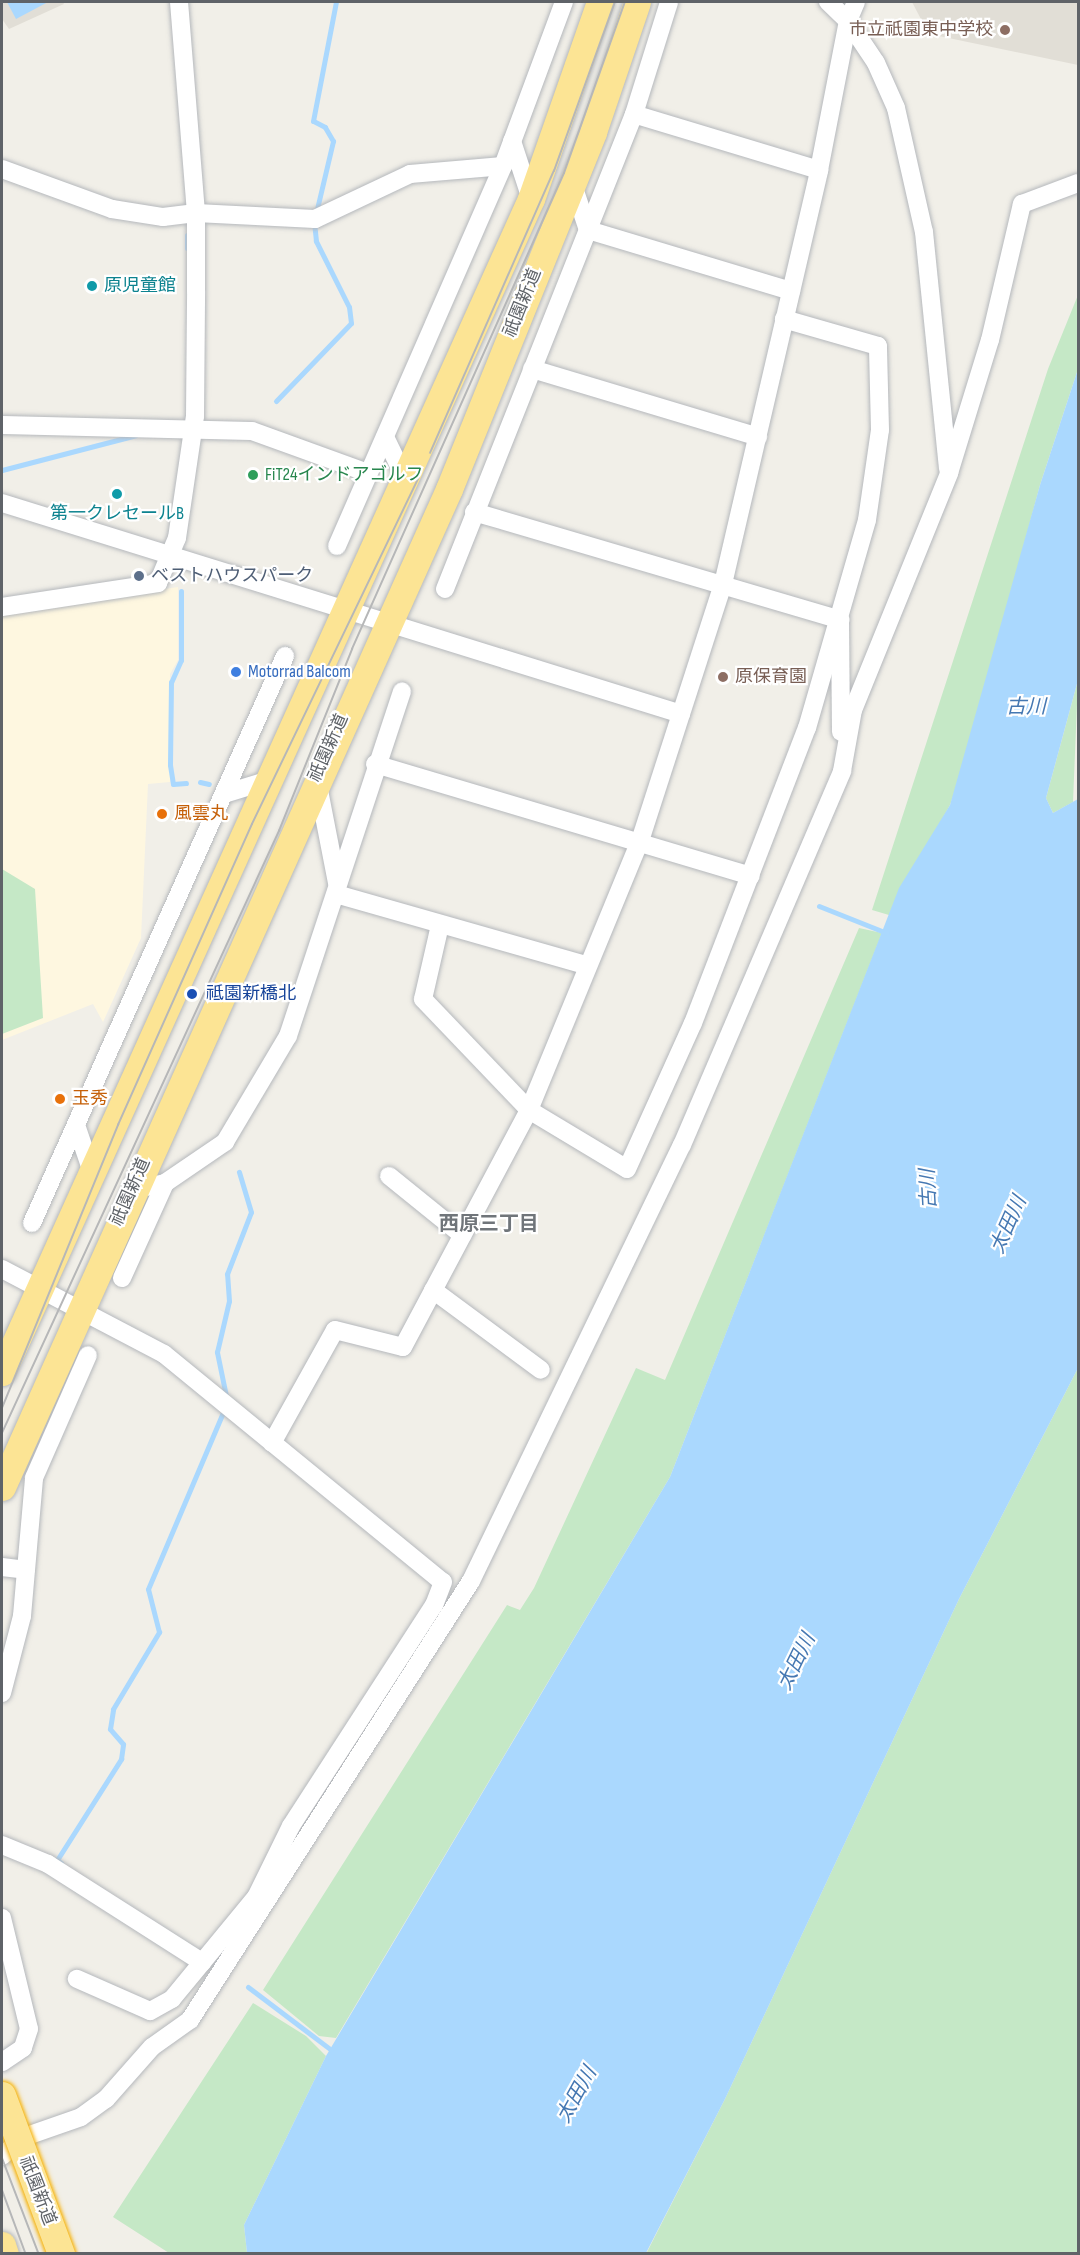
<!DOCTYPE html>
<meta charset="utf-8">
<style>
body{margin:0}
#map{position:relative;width:1080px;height:2255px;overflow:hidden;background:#f1efe8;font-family:"Sofia Sans Condensed","Noto Sans JP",sans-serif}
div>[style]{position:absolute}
.commercial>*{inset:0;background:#fef7e0}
.education>*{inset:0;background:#e1ded6}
.green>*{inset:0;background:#c5e8c6}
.water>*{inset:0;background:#aad8fe}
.stream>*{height:5px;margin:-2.5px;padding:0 2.5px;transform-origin:2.5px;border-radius:2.5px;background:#aad8fe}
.roads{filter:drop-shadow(0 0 2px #b5b8bc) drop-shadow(0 0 2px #b5b8bc)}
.minor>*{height:18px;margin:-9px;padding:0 9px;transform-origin:9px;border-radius:9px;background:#fff}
.highway>*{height:27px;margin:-13.5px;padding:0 13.5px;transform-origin:13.5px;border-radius:13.5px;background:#fce494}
.tram>*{height:1.5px;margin:-0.75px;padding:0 0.75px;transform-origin:0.75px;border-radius:0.75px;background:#b6b7b8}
.bridges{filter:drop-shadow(0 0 2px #f6b002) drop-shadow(0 0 2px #f6b002)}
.highway-bridge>*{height:27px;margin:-13.5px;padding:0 13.5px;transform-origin:13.5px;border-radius:13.5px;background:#fce494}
.dots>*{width:16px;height:16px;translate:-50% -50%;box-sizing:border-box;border:3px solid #fff;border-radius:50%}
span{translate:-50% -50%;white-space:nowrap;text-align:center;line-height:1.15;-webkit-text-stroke:4.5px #fff;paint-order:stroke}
.education-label{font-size:18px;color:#785e54}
.right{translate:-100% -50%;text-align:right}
.left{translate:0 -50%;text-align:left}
.culture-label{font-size:18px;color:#0d838f}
.street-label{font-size:18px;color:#5f6368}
.leisure-label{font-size:18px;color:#27864d}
.service-label{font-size:18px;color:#4e5e75}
.shop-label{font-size:18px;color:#366cbe}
.food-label{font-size:18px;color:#c56008}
.transit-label{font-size:18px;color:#164399}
.water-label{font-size:20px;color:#4578b2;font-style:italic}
.neighbourhood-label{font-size:20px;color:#70757a;font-weight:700}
.frame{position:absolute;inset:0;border:3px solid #5f6368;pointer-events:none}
</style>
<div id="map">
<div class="commercial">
<div style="clip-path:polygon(178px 587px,178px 660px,170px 674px,170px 782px,148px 784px,141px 938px,103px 1022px,93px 1004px,2px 1040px,2px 612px)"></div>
</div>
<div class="education">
<div style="clip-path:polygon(2px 2px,63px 2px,64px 4px,9px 29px,2px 19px)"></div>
<div style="clip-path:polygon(912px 2px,1078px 2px,1078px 65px,939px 36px,923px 23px)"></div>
</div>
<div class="green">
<div style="clip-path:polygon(1078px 295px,1078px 369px,1040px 485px,967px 756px,950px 805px,889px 915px,872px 910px,1048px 369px)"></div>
<div style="clip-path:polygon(1078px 680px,1073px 802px,1053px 813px,1046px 798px)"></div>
<div style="clip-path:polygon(2px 869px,35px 889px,43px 1018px,2px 1034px)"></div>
<div style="clip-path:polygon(859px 928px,882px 933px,670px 1477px,336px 2038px,319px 2036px,263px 1990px,507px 1605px,520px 1610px,534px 1588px,636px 1368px,665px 1380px)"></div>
<div style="clip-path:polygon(1078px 1368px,1078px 2253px,646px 2254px,725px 2099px,959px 1599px)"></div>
<div style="clip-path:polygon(253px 2003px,306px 2036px,326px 2056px,244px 2225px,247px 2253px,169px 2253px,113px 2217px)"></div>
</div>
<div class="water">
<div style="clip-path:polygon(7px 2px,48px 2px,16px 19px)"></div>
<div style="clip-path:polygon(1078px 369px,1078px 680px,1046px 798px,1053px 813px,1078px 799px,1078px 1368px,959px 1599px,725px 2099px,646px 2253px,247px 2253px,244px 2225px,326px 2056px,670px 1477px,899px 888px,950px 805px,1040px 485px)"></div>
</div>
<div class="stream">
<div style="left:316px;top:213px;width:74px;rotate:-76.7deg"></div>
<div style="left:333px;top:141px;width:16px;rotate:-120deg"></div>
<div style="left:325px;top:127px;width:13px;rotate:-153deg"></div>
<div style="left:313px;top:121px;width:121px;rotate:-79.1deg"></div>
<div style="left:187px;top:235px;width:13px;rotate:90deg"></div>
<div style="left:276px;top:401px;width:108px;rotate:-46.1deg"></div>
<div style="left:351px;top:323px;width:16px;rotate:-97deg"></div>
<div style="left:349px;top:307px;width:74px;rotate:-116.6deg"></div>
<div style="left:316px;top:241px;width:18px;rotate:-96deg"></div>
<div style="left:2px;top:470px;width:138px;rotate:-14.6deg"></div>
<div style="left:181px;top:591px;width:69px;rotate:90deg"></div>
<div style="left:181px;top:660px;width:24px;rotate:114deg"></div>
<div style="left:171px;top:682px;width:83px;rotate:90.7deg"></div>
<div style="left:170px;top:765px;width:19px;rotate:81deg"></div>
<div style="left:173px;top:784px;width:13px;rotate:-4deg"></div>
<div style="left:200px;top:782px;width:9px;rotate:13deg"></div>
<div style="left:819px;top:906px;width:73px;rotate:21.7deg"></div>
<div style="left:226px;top:1396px;width:45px;rotate:-101.6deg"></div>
<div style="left:217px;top:1352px;width:52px;rotate:-76.8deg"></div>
<div style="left:229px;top:1301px;width:27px;rotate:-94deg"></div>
<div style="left:227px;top:1274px;width:66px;rotate:-68.8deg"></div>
<div style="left:251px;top:1212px;width:42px;rotate:-106.7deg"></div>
<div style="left:61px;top:1863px;width:5px;rotate:-143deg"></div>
<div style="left:57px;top:1860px;width:120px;rotate:-57.6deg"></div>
<div style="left:121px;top:1759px;width:15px;rotate:-82deg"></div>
<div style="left:123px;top:1744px;width:20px;rotate:-131deg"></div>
<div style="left:110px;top:1729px;width:20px;rotate:-81deg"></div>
<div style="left:113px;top:1709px;width:90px;rotate:-59.1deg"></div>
<div style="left:159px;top:1632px;width:44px;rotate:-104.3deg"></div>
<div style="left:148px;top:1589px;width:192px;rotate:-67deg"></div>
<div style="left:248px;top:1987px;width:103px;rotate:37.1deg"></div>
</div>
<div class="roads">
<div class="minor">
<div style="left:856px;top:2px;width:21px;rotate:113deg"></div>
<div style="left:848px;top:21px;width:50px;rotate:56.3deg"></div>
<div style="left:876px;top:63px;width:49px;rotate:66deg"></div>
<div style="left:896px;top:108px;width:127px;rotate:77.3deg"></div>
<div style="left:924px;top:232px;width:238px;rotate:84.2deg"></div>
<div style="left:512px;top:141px;width:61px;rotate:71.9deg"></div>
<div style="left:2px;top:169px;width:117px;rotate:20deg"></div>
<div style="left:112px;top:209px;width:52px;rotate:8.9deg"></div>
<div style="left:163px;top:217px;width:33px;rotate:-7deg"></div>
<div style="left:196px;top:213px;width:119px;rotate:2.9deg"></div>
<div style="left:315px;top:219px;width:105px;rotate:-25.3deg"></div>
<div style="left:410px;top:174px;width:93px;rotate:-4.9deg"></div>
<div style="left:819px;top:170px;width:152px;rotate:-79deg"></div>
<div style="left:848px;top:21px;width:28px;rotate:-136deg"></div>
<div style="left:572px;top:182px;width:51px;rotate:71.6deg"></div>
<div style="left:588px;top:230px;width:212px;rotate:16.7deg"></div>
<div style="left:532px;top:369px;width:236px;rotate:16.7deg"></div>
<div style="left:2px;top:425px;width:250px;rotate:1.4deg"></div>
<div style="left:252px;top:431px;width:123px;rotate:19.9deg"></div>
<div style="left:385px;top:437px;width:48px;rotate:64deg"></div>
<div style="left:2px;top:503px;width:711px;rotate:17.26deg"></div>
<div style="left:474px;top:512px;width:382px;rotate:16.4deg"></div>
<div style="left:840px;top:620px;width:112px;rotate:89.5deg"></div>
<div style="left:337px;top:546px;width:415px;rotate:-66.4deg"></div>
<div style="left:503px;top:166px;width:175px;rotate:-69.6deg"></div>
<div style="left:445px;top:589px;width:511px;rotate:-68.3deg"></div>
<div style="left:634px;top:114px;width:117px;rotate:-72.6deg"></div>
<div style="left:2px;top:607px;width:158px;rotate:-8.7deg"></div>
<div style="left:158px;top:583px;width:49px;rotate:-67.1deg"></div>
<div style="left:177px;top:538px;width:123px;rotate:-81.6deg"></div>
<div style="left:195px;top:416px;width:125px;rotate:-89.5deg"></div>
<div style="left:196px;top:291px;width:78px;rotate:-90deg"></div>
<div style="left:196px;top:213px;width:212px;rotate:-94.6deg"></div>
<div style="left:375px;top:764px;width:392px;rotate:16.6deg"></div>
<div style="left:317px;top:780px;width:105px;rotate:79deg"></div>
<div style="left:224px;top:794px;width:44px;rotate:-17.2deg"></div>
<div style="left:336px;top:894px;width:262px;rotate:15.9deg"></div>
<div style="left:440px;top:925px;width:76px;rotate:102.9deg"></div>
<div style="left:423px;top:999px;width:153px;rotate:46.3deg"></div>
<div style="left:529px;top:1110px;width:114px;rotate:31deg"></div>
<div style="left:627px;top:1169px;width:160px;rotate:-65.7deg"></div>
<div style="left:693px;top:1023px;width:316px;rotate:-68.9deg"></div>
<div style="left:807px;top:728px;width:216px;rotate:-73.9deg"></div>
<div style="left:867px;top:520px;width:91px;rotate:-81.8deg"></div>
<div style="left:880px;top:430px;width:84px;rotate:-91.4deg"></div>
<div style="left:878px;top:346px;width:98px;rotate:-164deg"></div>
<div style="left:76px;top:1125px;width:50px;rotate:71.2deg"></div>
<div style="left:389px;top:1176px;width:94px;rotate:38.9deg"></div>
<div style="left:132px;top:1190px;width:34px;rotate:-12deg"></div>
<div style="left:165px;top:1183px;width:73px;rotate:-34.3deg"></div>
<div style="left:225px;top:1142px;width:123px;rotate:-59.3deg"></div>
<div style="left:288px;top:1036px;width:363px;rotate:-71.7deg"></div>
<div style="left:32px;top:1223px;width:621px;rotate:-65.95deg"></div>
<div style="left:2px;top:1269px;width:183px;rotate:27.7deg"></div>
<div style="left:164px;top:1354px;width:360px;rotate:39.3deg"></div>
<div style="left:443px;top:1582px;width:25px;rotate:111deg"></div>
<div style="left:434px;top:1605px;width:263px;rotate:122.9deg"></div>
<div style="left:291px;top:1826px;width:79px;rotate:116.2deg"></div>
<div style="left:256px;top:1897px;width:132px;rotate:129.5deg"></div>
<div style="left:172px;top:1999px;width:25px;rotate:151deg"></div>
<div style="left:150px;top:2011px;width:80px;rotate:-156.3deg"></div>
<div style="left:122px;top:1278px;width:104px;rotate:-65.6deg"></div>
<div style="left:433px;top:1290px;width:134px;rotate:36.5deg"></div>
<div style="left:272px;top:1443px;width:129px;rotate:-60.9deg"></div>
<div style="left:335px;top:1330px;width:70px;rotate:14deg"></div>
<div style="left:403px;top:1347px;width:268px;rotate:-62deg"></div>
<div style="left:529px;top:1110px;width:291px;rotate:-67.6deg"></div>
<div style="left:640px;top:841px;width:270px;rotate:-72.1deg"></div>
<div style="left:723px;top:584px;width:425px;rotate:-76.9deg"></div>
<div style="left:819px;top:170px;width:193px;rotate:-163.2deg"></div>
<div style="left:2px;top:1567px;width:24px;rotate:7deg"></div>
<div style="left:2px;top:1693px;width:80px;rotate:-75.4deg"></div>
<div style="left:22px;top:1616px;width:139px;rotate:-85deg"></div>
<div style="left:34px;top:1478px;width:134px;rotate:-66.3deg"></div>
<div style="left:2px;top:1845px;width:50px;rotate:22.4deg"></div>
<div style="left:48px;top:1864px;width:183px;rotate:32.5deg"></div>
<div style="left:2px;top:1918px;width:114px;rotate:76.3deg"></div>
<div style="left:29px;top:2029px;width:20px;rotate:108deg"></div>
<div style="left:23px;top:2048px;width:25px;rotate:146deg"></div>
<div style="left:2px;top:2156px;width:29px;rotate:-41deg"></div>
<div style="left:24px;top:2137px;width:60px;rotate:-19.3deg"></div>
<div style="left:81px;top:2117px;width:31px;rotate:-36deg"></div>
<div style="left:106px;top:2099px;width:69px;rotate:-48.5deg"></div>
<div style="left:152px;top:2047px;width:47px;rotate:-35.4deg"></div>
<div style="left:190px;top:2020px;width:521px;rotate:-57.38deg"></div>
<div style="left:471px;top:1581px;width:484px;rotate:-64.2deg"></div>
<div style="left:682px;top:1145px;width:407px;rotate:-66.8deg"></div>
<div style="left:842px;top:771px;width:62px;rotate:-79.8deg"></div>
<div style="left:853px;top:710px;width:256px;rotate:-67.9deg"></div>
<div style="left:949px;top:473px;width:139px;rotate:-72.9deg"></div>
<div style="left:990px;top:340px;width:140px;rotate:-76.8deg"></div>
<div style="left:1022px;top:204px;width:60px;rotate:-20.6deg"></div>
</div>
<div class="highway">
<div style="left:2px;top:1372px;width:1287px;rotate:-65.73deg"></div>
<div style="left:531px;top:199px;width:209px;rotate:-70.7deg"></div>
<div style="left:2px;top:1487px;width:1094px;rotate:-65.87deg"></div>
<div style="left:449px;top:489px;width:385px;rotate:-68deg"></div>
<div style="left:593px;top:132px;width:137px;rotate:-71.3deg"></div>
<div style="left:2px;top:2245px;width:9px;rotate:72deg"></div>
</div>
</div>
<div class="tram">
<div style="left:430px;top:453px;width:308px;rotate:-66.3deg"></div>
<div style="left:554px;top:171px;width:180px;rotate:-70.2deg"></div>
<div style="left:2px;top:1408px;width:306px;rotate:-67.7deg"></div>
<div style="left:118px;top:1125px;width:329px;rotate:-66deg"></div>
<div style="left:252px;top:824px;width:387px;rotate:-64.3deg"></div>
<div style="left:2px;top:1433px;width:663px;rotate:-65.29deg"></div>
<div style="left:279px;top:831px;width:196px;rotate:-68.1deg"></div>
<div style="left:352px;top:649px;width:521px;rotate:-65.99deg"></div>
<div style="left:564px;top:173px;width:182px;rotate:-70.4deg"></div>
<div style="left:2px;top:2157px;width:104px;rotate:69.1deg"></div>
<div style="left:2px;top:2189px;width:69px;rotate:69.7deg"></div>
</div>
<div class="bridges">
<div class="highway-bridge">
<div style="left:2px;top:2095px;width:170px;rotate:69.6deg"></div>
</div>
</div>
<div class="dots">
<div style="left:1005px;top:30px;background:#8d6e63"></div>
<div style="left:92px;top:286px;background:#0f9aa8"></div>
<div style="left:253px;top:475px;background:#2e9e5b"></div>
<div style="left:117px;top:494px;background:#0f9aa8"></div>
<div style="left:139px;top:576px;background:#5c6f8a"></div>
<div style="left:236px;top:672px;background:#3f7fe0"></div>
<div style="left:723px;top:677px;background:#8d6e63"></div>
<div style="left:162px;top:814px;background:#e8710a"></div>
<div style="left:192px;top:994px;background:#1a4fb4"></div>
<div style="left:60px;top:1099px;background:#e8710a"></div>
</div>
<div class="education-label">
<span class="right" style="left:993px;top:30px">市立祇園東中学校</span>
<span class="left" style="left:735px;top:677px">原保育園</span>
</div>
<div class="culture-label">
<span class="left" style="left:104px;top:286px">原児童館</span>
<span style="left:117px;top:514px">第一クレセールB</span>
</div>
<div class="street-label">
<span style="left:523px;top:303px;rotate:-68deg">祇園新道</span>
<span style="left:329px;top:748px;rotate:-66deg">祇園新道</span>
<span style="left:131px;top:1192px;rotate:-66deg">祇園新道</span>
<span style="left:37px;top:2191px;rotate:69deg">祇園新道</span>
</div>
<div class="leisure-label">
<span class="left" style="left:265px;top:475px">FiT24インドアゴルフ</span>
</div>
<div class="service-label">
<span class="left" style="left:151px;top:576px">ベストハウスパーク</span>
</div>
<div class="shop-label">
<span class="left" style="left:248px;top:672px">Motorrad Balcom</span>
</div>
<div class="food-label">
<span class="left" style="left:174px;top:814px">風雲丸</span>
<span class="left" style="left:72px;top:1099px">玉秀</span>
</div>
<div class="transit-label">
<span class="left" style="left:206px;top:994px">祗園新橋北</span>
</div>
<div class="water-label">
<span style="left:1026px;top:707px">古川</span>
<span style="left:929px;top:1189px;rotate:-93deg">古川</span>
<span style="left:1009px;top:1225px;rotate:-66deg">太田川</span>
<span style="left:797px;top:1662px;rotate:-64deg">太田川</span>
<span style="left:577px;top:2095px;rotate:-61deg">太田川</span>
</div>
<div class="neighbourhood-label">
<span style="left:489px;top:1224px">西原三丁目</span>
</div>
<div class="frame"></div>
</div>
